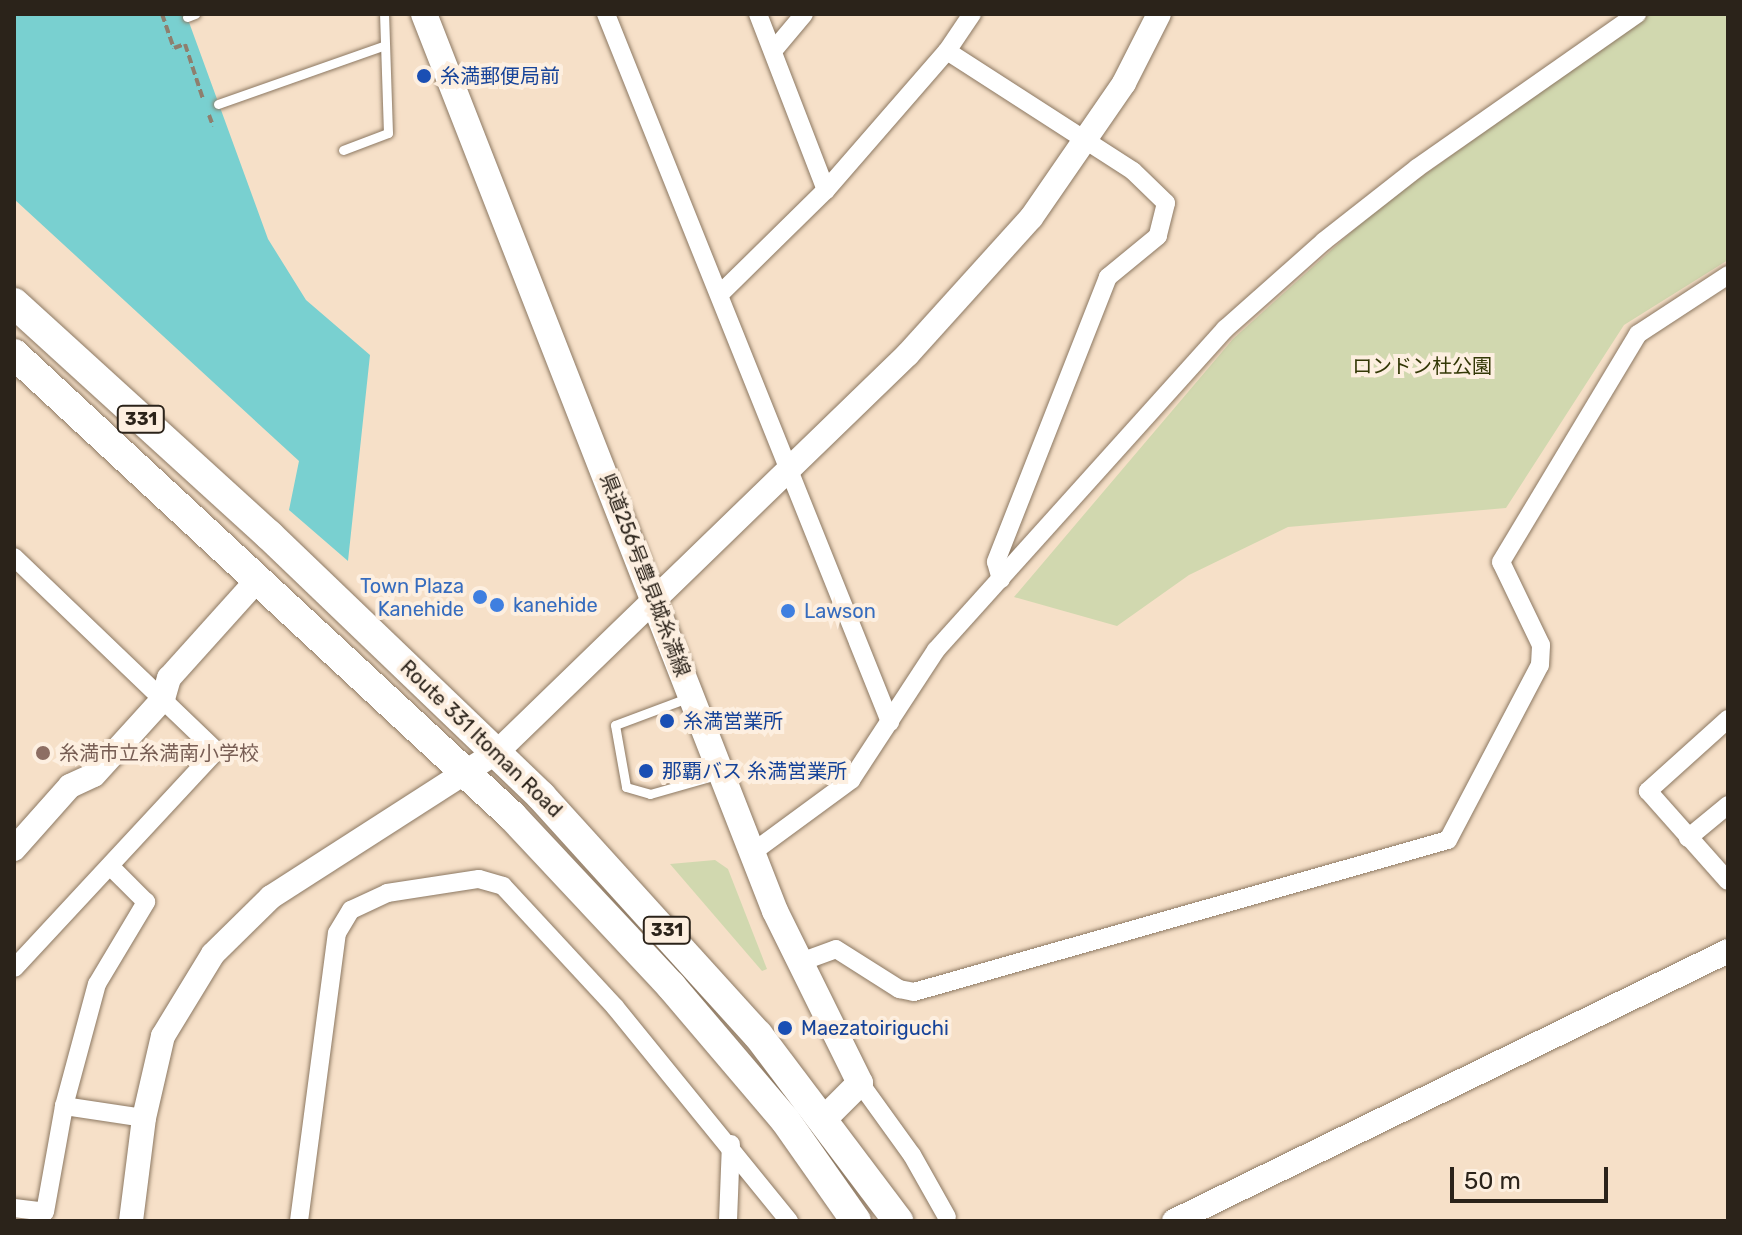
<!DOCTYPE html>
<meta charset="utf-8">
<style>
body{margin:0}
#map{position:relative;width:1742px;height:1235px;overflow:hidden;background:#f6e0c8;font-family:Rubik,"Noto Sans JP",sans-serif}
div>[style]{position:absolute}
.green>*{inset:0;background:#d1d8af}
.water>*{inset:0;background:#79d0d0}
.path>*{height:4px;margin-top:-2px;transform-origin:0;background:repeating-linear-gradient(90deg,#8e7f6e 0 8px,transparent 0 12px)}
.roads{filter:drop-shadow(0 0 2px #8c7862) drop-shadow(0 0 2px #8c7862)}
.service>*{height:9px;margin:-4.5px;padding:0 4.5px;transform-origin:4.5px;border-radius:4.5px;background:#fff}
.minor>*{height:18px;margin:-9px;padding:0 9px;transform-origin:9px;border-radius:9px;background:#fff}
.tertiary>*{height:24px;margin:-12px;padding:0 12px;transform-origin:12px;border-radius:12px;background:#fff}
.secondary>*{height:26px;margin:-13px;padding:0 13px;transform-origin:13px;border-radius:13px;background:#fff}
.trunk>*{height:30px;margin:-15px;padding:0 15px;transform-origin:15px;border-radius:15px;background:#fff}
.dots>*{width:22px;height:22px;translate:-50% -50%;box-sizing:border-box;border:4px solid #fdefe0;border-radius:50%}
span{translate:-50% -50%;white-space:nowrap;text-align:center;line-height:1.15;-webkit-text-stroke:8px #fdefe0;paint-order:stroke}
.shield-label span{padding:2px 6px;background:#fdefe0;border:2px solid;border-radius:6px;-webkit-text-stroke-width:0}
.shield-label{font-size:18px;color:#2b231a;font-weight:700}
.transit-label{font-size:20px;color:#164399}
.left{translate:0 -50%;text-align:left}
.park-label{font-size:20px;color:#333806}
.street-label{font-size:20px;color:#2b231a}
.shop-label{font-size:20px;color:#366cbe}
.right{translate:-100% -50%;text-align:right}
.education-label{font-size:20px;color:#785e54}
.frame{position:absolute;inset:0;border:16px solid #2b231a;pointer-events:none}
.scale{position:absolute;left:1450px;top:1167px;width:158px;height:36px;box-sizing:border-box;border:4px solid #2b231a;border-top:0;padding-left:10px;font-size:24px;line-height:28px;white-space:nowrap;color:#2b231a;-webkit-text-stroke:6px #fdefe0;paint-order:stroke}
</style>
<div id="map">
<div class="green">
<div style="clip-path:polygon(1650px 14px,1728px 14px,1728px 260px,1624px 325px,1506px 508px,1288px 527px,1189px 575px,1117px 626px,1014px 597px,1233px 339px,1379px 207px)"></div>
<div style="clip-path:polygon(715px 860px,728px 869px,767px 969px,762px 971px,670px 864px)"></div>
</div>
<div class="water">
<div style="clip-path:polygon(14px 14px,186px 14px,268px 239px,306px 300px,370px 355px,348px 561px,289px 510px,299px 461px,14px 199px)"></div>
</div>
<div class="path">
<div style="left:162px;top:14px;width:36px;rotate:71deg"></div>
<div style="left:174px;top:48px;width:12px;rotate:-20deg"></div>
<div style="left:185px;top:44px;width:58px;rotate:71.9deg"></div>
<div style="left:209px;top:115px;width:12px;rotate:70deg"></div>
</div>
<div class="roads">
<div class="service">
<div style="left:187px;top:17px;width:9px;rotate:-21deg"></div>
<div style="left:218px;top:104px;width:175px;rotate:-19.4deg"></div>
<div style="left:343px;top:150px;width:48px;rotate:-20.7deg"></div>
<div style="left:388px;top:133px;width:119px;rotate:-91.9deg"></div>
<div style="left:690px;top:697px;width:80px;rotate:159.5deg"></div>
<div style="left:615px;top:725px;width:63px;rotate:79.9deg"></div>
<div style="left:626px;top:787px;width:25px;rotate:16deg"></div>
<div style="left:650px;top:794px;width:73px;rotate:-15.9deg"></div>
</div>
<div class="minor">
<div style="left:606px;top:14px;width:763px;rotate:68.14deg"></div>
<div style="left:758px;top:14px;width:189px;rotate:68.9deg"></div>
<div style="left:773px;top:51px;width:48px;rotate:-50deg"></div>
<div style="left:947px;top:51px;width:221px;rotate:32.8deg"></div>
<div style="left:1133px;top:171px;width:46px;rotate:44.1deg"></div>
<div style="left:1166px;top:203px;width:34px;rotate:104deg"></div>
<div style="left:1158px;top:236px;width:65px;rotate:140.6deg"></div>
<div style="left:1108px;top:277px;width:306px;rotate:111.5deg"></div>
<div style="left:996px;top:562px;width:18px;rotate:74deg"></div>
<div style="left:720px;top:294px;width:148px;rotate:-44.5deg"></div>
<div style="left:826px;top:190px;width:184px;rotate:-49deg"></div>
<div style="left:947px;top:51px;width:45px;rotate:-56deg"></div>
<div style="left:14px;top:557px;width:280px;rotate:43.8deg"></div>
<div style="left:216px;top:751px;width:296px;rotate:132.9deg"></div>
<div style="left:1728px;top:719px;width:108px;rotate:138deg"></div>
<div style="left:1648px;top:791px;width:120px;rotate:48.4deg"></div>
<div style="left:1688px;top:838px;width:52px;rotate:-39.5deg"></div>
<div style="left:753px;top:852px;width:122px;rotate:-36.3deg"></div>
<div style="left:851px;top:780px;width:155px;rotate:-56.8deg"></div>
<div style="left:936px;top:650px;width:432px;rotate:-48deg"></div>
<div style="left:1225px;top:329px;width:132px;rotate:-41.6deg"></div>
<div style="left:1324px;top:241px;width:118px;rotate:-38.1deg"></div>
<div style="left:1417px;top:168px;width:269px;rotate:-35deg"></div>
<div style="left:798px;top:963px;width:40px;rotate:-20.2deg"></div>
<div style="left:836px;top:949px;width:75px;rotate:32.4deg"></div>
<div style="left:899px;top:989px;width:15px;rotate:11deg"></div>
<div style="left:914px;top:992px;width:555px;rotate:-15.89deg"></div>
<div style="left:1448px;top:840px;width:198px;rotate:-62.3deg"></div>
<div style="left:1540px;top:665px;width:20px;rotate:-87deg"></div>
<div style="left:1541px;top:645px;width:92px;rotate:-115.7deg"></div>
<div style="left:1501px;top:562px;width:266px;rotate:-59deg"></div>
<div style="left:1638px;top:334px;width:108px;rotate:-33.2deg"></div>
<div style="left:860px;top:1083px;width:89px;rotate:54.2deg"></div>
<div style="left:912px;top:1155px;width:71px;rotate:60.6deg"></div>
<div style="left:64px;top:1106px;width:81px;rotate:8.5deg"></div>
<div style="left:14px;top:1208px;width:31px;rotate:7deg"></div>
<div style="left:45px;top:1212px;width:108px;rotate:-79.8deg"></div>
<div style="left:64px;top:1106px;width:126px;rotate:-74.9deg"></div>
<div style="left:97px;top:984px;width:96px;rotate:-59.1deg"></div>
<div style="left:146px;top:902px;width:49px;rotate:-135deg"></div>
<div style="left:299px;top:1221px;width:290px;rotate:-82.5deg"></div>
<div style="left:337px;top:933px;width:27px;rotate:-59deg"></div>
<div style="left:351px;top:910px;width:40px;rotate:-25deg"></div>
<div style="left:387px;top:893px;width:93px;rotate:-8.7deg"></div>
<div style="left:479px;top:879px;width:25px;rotate:16deg"></div>
<div style="left:503px;top:886px;width:165px;rotate:47.2deg"></div>
<div style="left:615px;top:1007px;width:276px;rotate:50.9deg"></div>
<div style="left:728px;top:1221px;width:77px;rotate:-87.8deg"></div>
</div>
<div class="tertiary">
<div style="left:14px;top:849px;width:84px;rotate:-48.4deg"></div>
<div style="left:70px;top:786px;width:26px;rotate:-25deg"></div>
<div style="left:94px;top:775px;width:103px;rotate:-47.8deg"></div>
<div style="left:163px;top:699px;width:22px;rotate:-74deg"></div>
<div style="left:169px;top:678px;width:133px;rotate:-48deg"></div>
<div style="left:131px;top:1221px;width:104px;rotate:-82.8deg"></div>
<div style="left:144px;top:1118px;width:84px;rotate:-77deg"></div>
<div style="left:163px;top:1036px;width:96px;rotate:-58.6deg"></div>
<div style="left:213px;top:954px;width:81px;rotate:-44.5deg"></div>
<div style="left:271px;top:897px;width:269px;rotate:-32.7deg"></div>
<div style="left:497px;top:752px;width:572px;rotate:-44.08deg"></div>
<div style="left:908px;top:354px;width:183px;rotate:-47.9deg"></div>
<div style="left:1031px;top:218px;width:164px;rotate:-55.4deg"></div>
<div style="left:1124px;top:83px;width:77px;rotate:-63.1deg"></div>
<div style="left:1174px;top:1221px;width:616px;rotate:-25.98deg"></div>
</div>
<div class="secondary">
<div style="left:424px;top:14px;width:963px;rotate:68.63deg"></div>
<div style="left:775px;top:911px;width:192px;rotate:63.7deg"></div>
<div style="left:860px;top:1083px;width:49px;rotate:135deg"></div>
</div>
<div class="trunk">
<div style="left:14px;top:303px;width:345px;rotate:42.3deg"></div>
<div style="left:269px;top:535px;width:377px;rotate:43.8deg"></div>
<div style="left:541px;top:796px;width:323px;rotate:47.8deg"></div>
<div style="left:758px;top:1035px;width:233px;rotate:53deg"></div>
<div style="left:14px;top:354px;width:679px;rotate:42.85deg"></div>
<div style="left:512px;top:816px;width:233px;rotate:46.9deg"></div>
<div style="left:671px;top:986px;width:176px;rotate:49.6deg"></div>
<div style="left:785px;top:1120px;width:123px;rotate:54.9deg"></div>
</div>
</div>
<div class="dots">
<div style="left:424px;top:76px;background:#1a4fb4"></div>
<div style="left:480px;top:597px;background:#3f7fe0"></div>
<div style="left:497px;top:605px;background:#3f7fe0"></div>
<div style="left:788px;top:611px;background:#3f7fe0"></div>
<div style="left:667px;top:721px;background:#1a4fb4"></div>
<div style="left:43px;top:753px;background:#8d6e63"></div>
<div style="left:646px;top:771px;background:#1a4fb4"></div>
<div style="left:785px;top:1028px;background:#1a4fb4"></div>
</div>
<div class="shield-label">
<span style="left:141px;top:419px">331</span>
<span style="left:667px;top:930px">331</span>
</div>
<div class="transit-label">
<span class="left" style="left:440px;top:76px">糸満郵便局前</span>
<span class="left" style="left:683px;top:721px">糸満営業所</span>
<span class="left" style="left:662px;top:771px">那覇バス 糸満営業所</span>
<span class="left" style="left:801px;top:1028px">Maezatoiriguchi</span>
</div>
<div class="park-label">
<span style="left:1422px;top:366px">ロンドン杜公園</span>
</div>
<div class="street-label">
<span style="left:645px;top:575px;rotate:69deg">県道256号豊見城糸満線</span>
<span style="left:481px;top:739px;rotate:44deg">Route 331 Itoman Road</span>
</div>
<div class="shop-label">
<span class="right" style="left:464px;top:598px">Town Plaza<br>Kanehide</span>
<span class="left" style="left:513px;top:605px">kanehide</span>
<span class="left" style="left:804px;top:611px">Lawson</span>
</div>
<div class="education-label">
<span class="left" style="left:59px;top:753px">糸満市立糸満南小学校</span>
</div>
<div class="frame"></div>
<div class="scale">50 m</div>
</div>
